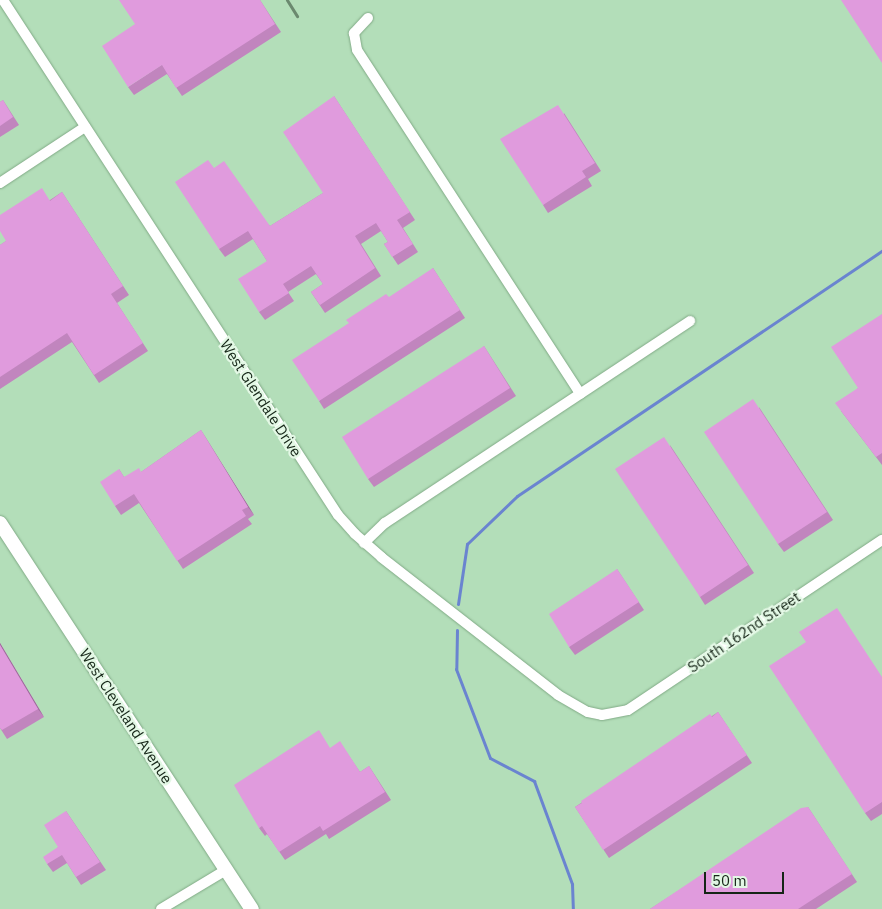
<!DOCTYPE html>
<style>
body{margin:0}
#map{position:relative;width:882px;height:909px;overflow:hidden;background:#b3deb9;font-family:"IBM Plex Sans",sans-serif}
div>[style]{position:absolute}
.stream>*{height:3px;margin:-1.5px;padding:0 1.5px;transform-origin:1.5px;border-radius:1.5px;background:#6a84d0}
.roads{filter:drop-shadow(0 0 1px #81aa86) drop-shadow(0 0 1px #81aa86)}
.street>*{height:10px;margin:-5px;padding:0 5px;transform-origin:5px;border-radius:5px;background:#fff}
.secondary>*{height:14px;margin:-7px;padding:0 7px;transform-origin:7px;border-radius:7px;background:#fff}
.rail>*{height:3px;margin:-1.5px;padding:0 1.5px;transform-origin:1.5px;border-radius:1.5px;background:#6b896f}
.wall>*{inset:0;background:#c185be}
.shaded-wall>*{inset:0;background:#9d6c9b}
.building>*{inset:0;background:#e09bdd}
span{translate:-50% -50%;white-space:nowrap;text-align:center;line-height:1.15;-webkit-text-stroke:4.5px #e3f8e5;paint-order:stroke}
.street-label{font-size:15px;color:#152517}
.scale{position:absolute;left:704px;top:872px;width:80px;height:22px;box-sizing:border-box;border:2px solid #152517;border-top:0;padding-left:6px;font-size:15px;line-height:18px;white-space:nowrap;color:#152517;-webkit-text-stroke:4px #e3f8e5;paint-order:stroke}
</style>
<div id="map">
<div class="stream">
<div style="left:458px;top:604px;width:61px;rotate:-81.5deg"></div>
<div style="left:467px;top:544px;width:69px;rotate:-43.8deg"></div>
<div style="left:517px;top:496px;width:440px;rotate:-33.9deg"></div>
<div style="left:457px;top:630px;width:39px;rotate:91deg"></div>
<div style="left:456px;top:669px;width:95px;rotate:69.1deg"></div>
<div style="left:490px;top:758px;width:50px;rotate:27.6deg"></div>
<div style="left:534px;top:781px;width:110px;rotate:69.7deg"></div>
<div style="left:572px;top:884px;width:25px;rotate:88deg"></div>
</div>
<div class="roads">
<div class="street">
<div style="left:3px;top:0;width:614px;rotate:56.96deg"></div>
<div style="left:338px;top:515px;width:25px;rotate:48deg"></div>
<div style="left:355px;top:534px;width:35px;rotate:41deg"></div>
<div style="left:381px;top:557px;width:224px;rotate:37.9deg"></div>
<div style="left:558px;top:695px;width:34px;rotate:30deg"></div>
<div style="left:588px;top:712px;width:14px;rotate:12deg"></div>
<div style="left:602px;top:715px;width:26px;rotate:-11deg"></div>
<div style="left:628px;top:710px;width:306px;rotate:-33.8deg"></div>
<div style="left:368px;top:18px;width:21px;rotate:133deg"></div>
<div style="left:354px;top:33px;width:17px;rotate:80deg"></div>
<div style="left:357px;top:50px;width:410px;rotate:57deg"></div>
<div style="left:0;top:183px;width:102px;rotate:-33.4deg"></div>
<div style="left:364px;top:543px;width:29px;rotate:-44deg"></div>
<div style="left:385px;top:523px;width:366px;rotate:-33.5deg"></div>
<div style="left:161px;top:909px;width:76px;rotate:-31deg"></div>
</div>
<div class="secondary">
<div style="left:0;top:523px;width:461px;rotate:56.9deg"></div>
</div>
</div>
<div class="rail">
<div style="left:287px;top:0;width:19px;rotate:58deg"></div>
</div>
<div class="wall">
<div style="clip-path:polygon(260px 0,281px 32px,182px 96px,167px 74px,134px 95px,128px 87px)"></div>
<div style="clip-path:polygon(334px 96px,415px 220px,403px 228px,418px 252px,398px 265px,384px 244px,388px 242px,381px 231px,361px 244px,381px 276px,325px 313px,311px 292px,323px 284px,316px 274px,288px 292px,294px 301px,265px 320px,259px 312px,267px 261px,253px 239px,225px 257px,219px 249px,214px 168px,270px 226px,323px 193px)"></div>
<div style="clip-path:polygon(3px 100px,19px 125px,0 137px,0 102px)"></div>
<div style="clip-path:polygon(564px 113px,601px 171px,588px 179px,592px 186px,548px 213px,543px 205px)"></div>
<div style="clip-path:polygon(62px 192px,129px 295px,117px 303px,148px 351px,99px 383px,72px 342px,0 389px,0 245px,6px 241px,50px 200px)"></div>
<div style="clip-path:polygon(433px 268px,465px 318px,324px 409px,319px 401px)"></div>
<div style="clip-path:polygon(882px 314px,882px 465px,841px 411px,858px 388px)"></div>
<div style="clip-path:polygon(484px 346px,516px 396px,374px 487px,368px 479px)"></div>
<div style="clip-path:polygon(759px 407px,833px 520px,784px 552px,778px 544px)"></div>
<div style="clip-path:polygon(201px 430px,254px 515px,248px 519px,252px 524px,183px 569px,139px 503px,121px 515px,115px 506px,119px 469px,124px 477px,141px 472px)"></div>
<div style="clip-path:polygon(670px 445px,754px 573px,705px 605px,700px 597px)"></div>
<div style="clip-path:polygon(617px 569px,644px 610px,575px 655px,569px 647px)"></div>
<div style="clip-path:polygon(0 643px,44px 717px,7px 739px,0 728px)"></div>
<div style="clip-path:polygon(882px 676px,882px 814px,871px 821px,865px 813px)"></div>
<div style="clip-path:polygon(718px 712px,752px 763px,609px 858px,575px 807px)"></div>
<div style="clip-path:polygon(330px 748px,345px 750px,360px 772px,369px 766px,391px 800px,329px 839px,326px 834px,285px 860px,267px 834px,265px 836px,259px 828px)"></div>
<div style="clip-path:polygon(808px 807px,857px 882px,816px 909px,650px 909px)"></div>
<div style="clip-path:polygon(66px 811px,106px 870px,81px 885px,67px 863px,53px 872px,47px 864px,58px 847px)"></div>
</div>
<div class="shaded-wall">
<div style="clip-path:polygon(201px 430px,206px 438px,254px 515px,248px 507px)"></div>
<div style="clip-path:polygon(0 643px,44px 717px,38px 709px,0 645px)"></div>
</div>
<div class="building">
<div style="clip-path:polygon(119px 0,260px 0,275px 24px,176px 88px,162px 65px,128px 87px,102px 46px,135px 24px)"></div>
<div style="clip-path:polygon(841px 0,882px 0,882px 63px)"></div>
<div style="clip-path:polygon(334px 96px,410px 212px,397px 220px,413px 244px,392px 257px,384px 244px,388px 242px,376px 223px,355px 236px,375px 268px,320px 305px,311px 292px,323px 284px,311px 266px,283px 284px,289px 293px,259px 312px,238px 279px,267px 261px,248px 231px,219px 249px,175px 182px,208px 160px,214px 168px,224px 161px,270px 226px,323px 193px,283px 132px)"></div>
<div style="clip-path:polygon(3px 100px,13px 117px,0 126px,0 102px)"></div>
<div style="clip-path:polygon(558px 105px,595px 163px,582px 171px,586px 177px,543px 205px,500px 139px)"></div>
<div style="clip-path:polygon(42px 188px,50px 201px,62px 192px,123px 286px,111px 294px,143px 343px,94px 375px,67px 333px,0 377px,0 245px,6px 241px,0 231px,0 215px)"></div>
<div style="clip-path:polygon(433px 268px,460px 310px,319px 401px,292px 360px,349px 323px,346px 320px,386px 294px,389px 297px)"></div>
<div style="clip-path:polygon(882px 314px,882px 453px,876px 457px,835px 403px,858px 388px,831px 347px)"></div>
<div style="clip-path:polygon(484px 346px,510px 388px,368px 479px,342px 437px)"></div>
<div style="clip-path:polygon(753px 399px,827px 512px,778px 544px,704px 432px)"></div>
<div style="clip-path:polygon(201px 430px,248px 507px,242px 510px,246px 516px,177px 561px,134px 494px,115px 506px,100px 482px,119px 469px,124px 477px,139px 468px,141px 472px)"></div>
<div style="clip-path:polygon(664px 437px,748px 565px,700px 597px,615px 469px)"></div>
<div style="clip-path:polygon(617px 569px,639px 602px,569px 647px,549px 614px)"></div>
<div style="clip-path:polygon(837px 608px,882px 677px,882px 802px,865px 813px,769px 666px,806px 642px,799px 632px)"></div>
<div style="clip-path:polygon(0 645px,38px 709px,2px 730px,0 728px)"></div>
<div style="clip-path:polygon(718px 712px,747px 755px,603px 850px,575px 807px,582px 803px,581px 801px,710px 714px,712px 717px)"></div>
<div style="clip-path:polygon(319px 730px,330px 748px,340px 741px,360px 772px,369px 766px,385px 792px,323px 831px,320px 826px,279px 852px,262px 826px,259px 828px,234px 785px)"></div>
<div style="clip-path:polygon(808px 807px,852px 874px,798px 909px,650px 909px,801px 808px)"></div>
<div style="clip-path:polygon(66px 811px,100px 862px,76px 877px,62px 855px,47px 864px,43px 857px,58px 847px,44px 825px)"></div>
</div>
<div class="street-label">
<span style="left:261px;top:398px;rotate:57deg">West Glendale Drive</span>
<span style="left:744px;top:632px;rotate:-34deg">South 162nd Street</span>
<span style="left:126px;top:716px;rotate:57deg">West Cleveland Avenue</span>
</div>
<div class="scale">50 m</div>
</div>
